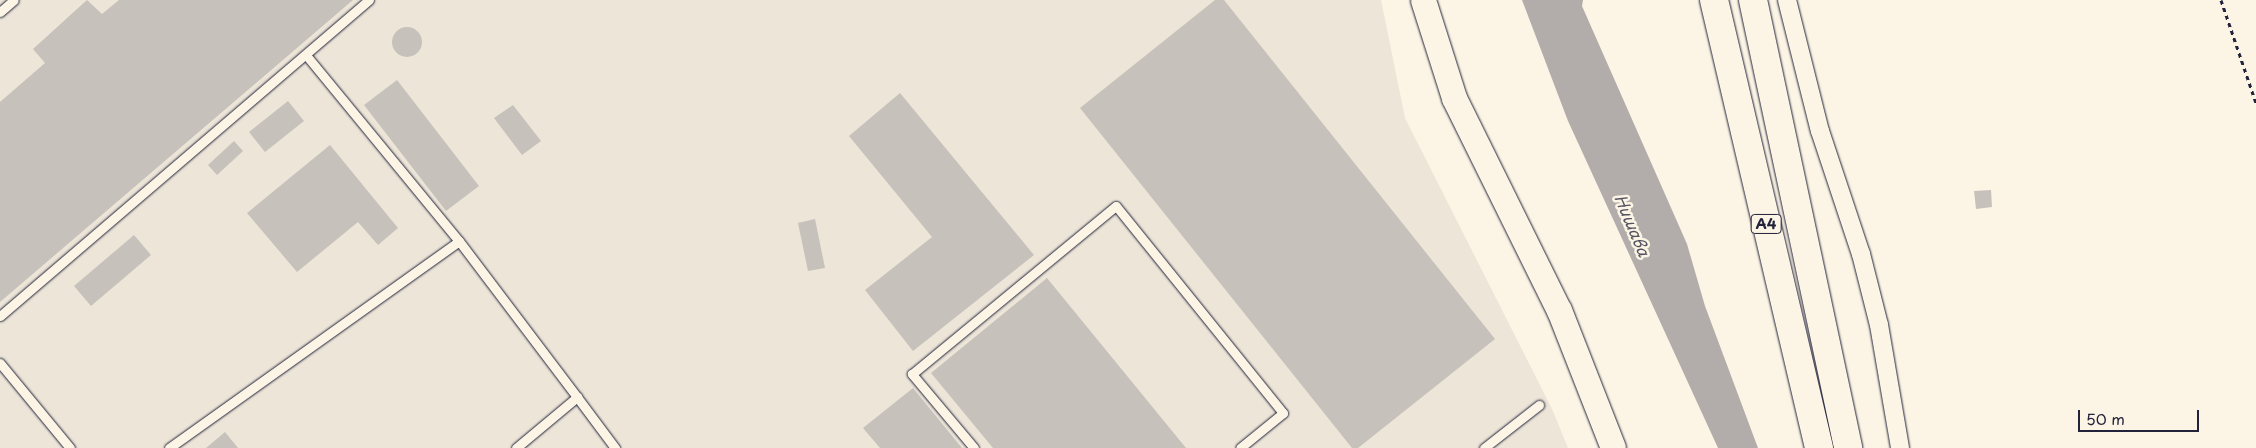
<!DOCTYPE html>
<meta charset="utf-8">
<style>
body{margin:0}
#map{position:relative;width:2256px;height:448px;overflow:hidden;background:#fcf5e5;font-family:"Playpen Sans",sans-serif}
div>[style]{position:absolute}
.built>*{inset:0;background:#ece5d8}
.water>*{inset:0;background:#b2adab}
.building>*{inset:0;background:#c6c1bb}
.round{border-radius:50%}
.path>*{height:3px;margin-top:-1.5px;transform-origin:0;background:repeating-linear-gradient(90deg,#22223b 0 4px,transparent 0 8px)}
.roads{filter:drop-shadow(0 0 1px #22223b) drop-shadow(0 0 1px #22223b)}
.service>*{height:9px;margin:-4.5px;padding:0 4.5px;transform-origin:4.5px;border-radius:4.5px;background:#fcf5e5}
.minor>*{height:18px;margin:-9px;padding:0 9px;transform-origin:9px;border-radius:9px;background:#fcf5e5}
.secondary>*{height:25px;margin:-12.5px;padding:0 12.5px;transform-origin:12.5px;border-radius:12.5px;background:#fcf5e5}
.motorway>*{height:28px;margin:-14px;padding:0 14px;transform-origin:14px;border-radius:14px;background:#fcf5e5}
span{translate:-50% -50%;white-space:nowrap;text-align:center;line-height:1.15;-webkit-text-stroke:5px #fcf5e5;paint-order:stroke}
.shield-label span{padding:1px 4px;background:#fcf5e5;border:1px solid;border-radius:4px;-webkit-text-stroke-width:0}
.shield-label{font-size:14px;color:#22223b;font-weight:700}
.water-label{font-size:16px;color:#545362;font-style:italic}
.scale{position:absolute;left:2078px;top:410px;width:121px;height:22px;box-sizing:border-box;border:2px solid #22223b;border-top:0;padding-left:6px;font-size:15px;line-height:18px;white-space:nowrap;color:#22223b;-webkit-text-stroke:4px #fcf5e5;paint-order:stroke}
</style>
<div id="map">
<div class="built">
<div style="clip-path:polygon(0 0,1381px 0,1405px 118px,1553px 411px,1568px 448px,0 448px)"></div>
</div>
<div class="water">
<div style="clip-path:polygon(1522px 0,1583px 0,1582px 6px,1687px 244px,1705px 306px,1758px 448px,1718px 448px,1568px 121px)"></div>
</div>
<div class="building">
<div style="clip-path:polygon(87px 0,102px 14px,119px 0,353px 0,0 302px,0 102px,45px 63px,33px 49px)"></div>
<div style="clip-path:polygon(1215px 0,1224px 0,1495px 339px,1358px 448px,1352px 448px,1080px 108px)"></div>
<div class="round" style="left:392px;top:27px;width:30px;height:30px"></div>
<div style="clip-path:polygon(397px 80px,479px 186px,446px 211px,364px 105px)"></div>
<div style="clip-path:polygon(900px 93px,1034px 255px,913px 351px,865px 290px,932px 237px,849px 136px)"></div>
<div style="clip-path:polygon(288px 101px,304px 121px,265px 152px,249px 132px)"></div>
<div style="clip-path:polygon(513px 105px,541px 141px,522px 155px,494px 118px)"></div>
<div style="clip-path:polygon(234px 141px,243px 151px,217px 175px,208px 165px)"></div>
<div style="clip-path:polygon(330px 145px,398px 228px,378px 245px,358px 222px,297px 272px,247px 213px)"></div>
<div style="clip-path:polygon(1991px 190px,1992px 207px,1976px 209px,1974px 191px)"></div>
<div style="clip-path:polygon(815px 219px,825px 268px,808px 271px,798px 223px)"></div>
<div style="clip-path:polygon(134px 235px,151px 255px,91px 306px,74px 286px)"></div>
<div style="clip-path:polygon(1047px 278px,1186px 448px,993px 448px,931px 373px)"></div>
<div style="clip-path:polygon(913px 388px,962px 448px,880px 448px,863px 428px)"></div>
<div style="clip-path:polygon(225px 432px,238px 448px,206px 448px)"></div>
</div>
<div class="path">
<div style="left:2221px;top:0;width:109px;rotate:71.2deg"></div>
</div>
<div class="roads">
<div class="service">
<div style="left:0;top:12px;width:18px;rotate:-41deg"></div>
<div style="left:306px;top:55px;width:241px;rotate:50.6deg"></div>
<div style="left:459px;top:241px;width:196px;rotate:52.9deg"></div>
<div style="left:0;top:316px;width:486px;rotate:-40.6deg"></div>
<div style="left:0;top:363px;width:110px;rotate:50.5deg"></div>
<div style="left:169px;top:448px;width:356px;rotate:-35.5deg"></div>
<div style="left:516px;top:448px;width:80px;rotate:-39.9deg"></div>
<div style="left:577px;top:397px;width:64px;rotate:53.3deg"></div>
<div style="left:974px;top:448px;width:97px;rotate:-130deg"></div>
<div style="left:912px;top:374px;width:264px;rotate:-39.5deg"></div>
<div style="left:1116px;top:206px;width:266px;rotate:51.1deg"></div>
<div style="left:1283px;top:413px;width:55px;rotate:140.9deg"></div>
<div style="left:1484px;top:448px;width:70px;rotate:-38deg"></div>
</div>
<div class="minor">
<div style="left:1787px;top:0;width:135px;rotate:75.9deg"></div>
<div style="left:1820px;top:131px;width:130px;rotate:71.6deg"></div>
<div style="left:1861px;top:254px;width:73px;rotate:75.8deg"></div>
<div style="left:1879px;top:325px;width:125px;rotate:80.3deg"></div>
</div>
<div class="secondary">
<div style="left:1423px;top:0;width:103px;rotate:72.4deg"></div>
<div style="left:1454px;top:98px;width:237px;rotate:63.7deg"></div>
<div style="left:1559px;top:310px;width:148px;rotate:68.6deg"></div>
</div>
<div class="motorway">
<div style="left:1714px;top:0;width:460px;rotate:76.8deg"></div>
<div style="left:1753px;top:0;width:458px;rotate:78deg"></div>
</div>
</div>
<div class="shield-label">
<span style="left:1766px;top:224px">A4</span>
</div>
<div class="water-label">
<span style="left:1633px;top:225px;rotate:67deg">Нишава</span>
</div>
<div class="scale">50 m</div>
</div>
